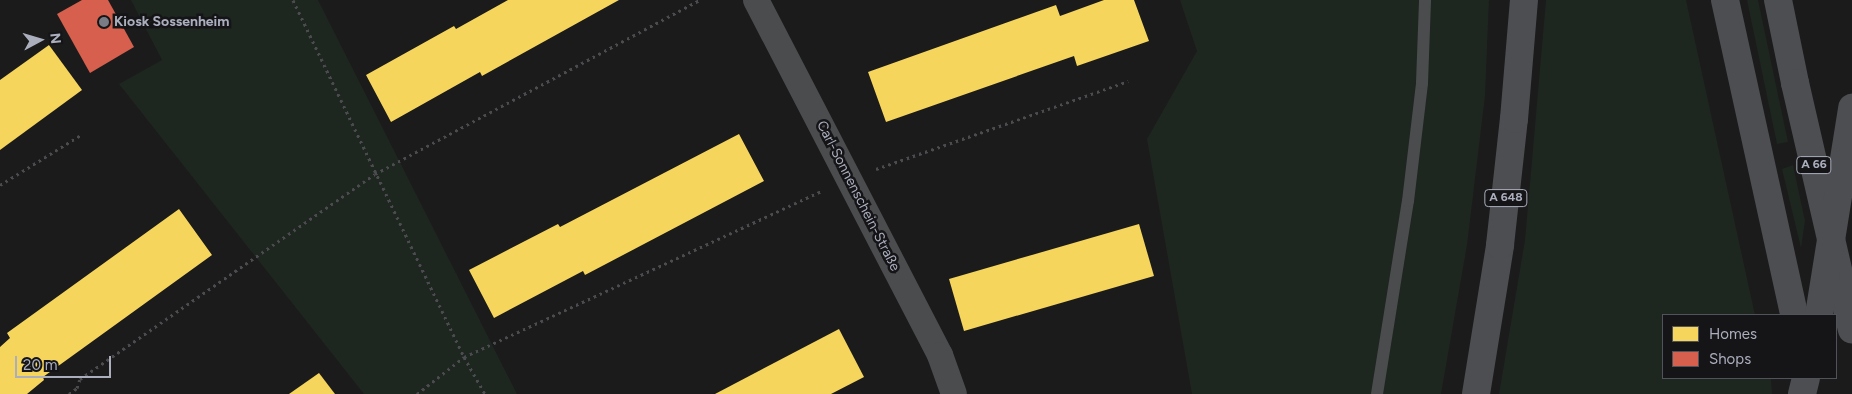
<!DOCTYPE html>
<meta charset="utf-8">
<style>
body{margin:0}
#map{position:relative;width:1852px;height:394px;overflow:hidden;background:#1b1b1c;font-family:Figtree,sans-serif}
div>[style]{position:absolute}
.green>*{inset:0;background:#1e2620}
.homes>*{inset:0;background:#f6d55c}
.shops>*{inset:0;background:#d6604d}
.path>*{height:3px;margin-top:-1.5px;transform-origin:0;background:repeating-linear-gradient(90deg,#4c4c50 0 2.5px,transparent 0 6.5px)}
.service>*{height:12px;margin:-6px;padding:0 6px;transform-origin:6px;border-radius:6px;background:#4b4c4e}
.minor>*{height:26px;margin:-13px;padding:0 13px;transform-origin:13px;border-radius:13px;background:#4b4c4e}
.motorway>*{height:28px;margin:-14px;padding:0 14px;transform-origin:14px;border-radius:14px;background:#4d4e52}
.motorway-bridge>*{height:28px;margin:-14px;padding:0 14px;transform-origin:14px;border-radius:14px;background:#4d4e52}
.dots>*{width:14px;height:14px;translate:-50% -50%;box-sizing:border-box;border:2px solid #151518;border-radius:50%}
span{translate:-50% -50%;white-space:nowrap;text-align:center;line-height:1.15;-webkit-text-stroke:5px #151518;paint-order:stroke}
.shield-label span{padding:1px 4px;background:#151518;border:1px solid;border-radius:4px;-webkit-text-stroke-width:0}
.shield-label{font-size:12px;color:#abafbd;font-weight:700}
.poi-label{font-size:14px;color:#abafbd;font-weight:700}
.left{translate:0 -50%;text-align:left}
.street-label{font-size:14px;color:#abafbd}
.legend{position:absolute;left:1662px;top:314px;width:175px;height:65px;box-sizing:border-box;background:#151518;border:1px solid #51535a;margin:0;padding:6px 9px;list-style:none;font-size:15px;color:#abafbd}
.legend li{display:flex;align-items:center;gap:10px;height:25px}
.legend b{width:25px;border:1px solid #51535a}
.north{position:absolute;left:15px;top:15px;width:50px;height:50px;-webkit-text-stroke:4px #151518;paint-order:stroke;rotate:84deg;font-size:14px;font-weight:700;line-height:20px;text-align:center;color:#abafbd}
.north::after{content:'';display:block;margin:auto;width:18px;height:22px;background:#abafbd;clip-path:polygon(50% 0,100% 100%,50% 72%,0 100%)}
.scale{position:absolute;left:15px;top:356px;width:96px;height:22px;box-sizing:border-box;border:2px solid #abafbd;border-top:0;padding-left:6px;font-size:15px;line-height:18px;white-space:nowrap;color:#abafbd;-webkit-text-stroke:4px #151518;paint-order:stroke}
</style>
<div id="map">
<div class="green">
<div style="clip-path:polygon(131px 0,318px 0,517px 394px,364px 394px,119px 84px,162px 60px)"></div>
<div style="clip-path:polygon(1180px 0,1489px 0,1485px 96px,1467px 245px,1441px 394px,1192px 394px,1147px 139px,1197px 51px)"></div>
<div style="clip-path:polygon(1546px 0,1686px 0,1755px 315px,1663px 315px,1663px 378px,1771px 378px,1772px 394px,1499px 394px,1525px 240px)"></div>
<div style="clip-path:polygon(1747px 0,1758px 0,1788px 142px,1777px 144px)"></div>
<div style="clip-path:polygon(1793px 165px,1805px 221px,1801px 248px,1782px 169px)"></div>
</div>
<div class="homes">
<div style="clip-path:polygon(508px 0,619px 0,482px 76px,480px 72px,391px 122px,366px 75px,454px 26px,456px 29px)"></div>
<div style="clip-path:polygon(1104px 0,1134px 0,1149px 41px,1077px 66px,1074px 56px,886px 122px,868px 72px,1056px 5px,1060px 16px)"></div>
<div style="clip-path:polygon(49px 45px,82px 90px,0 150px,0 80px)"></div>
<div style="clip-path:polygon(739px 134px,764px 181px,585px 275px,583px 271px,494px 318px,469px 270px,558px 224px,560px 227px)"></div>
<div style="clip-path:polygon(179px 209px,212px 255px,43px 377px,44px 380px,27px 394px,0 394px,0 347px,10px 338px,7px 333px)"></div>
<div style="clip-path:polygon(1139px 224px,1154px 276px,964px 331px,949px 279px)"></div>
<div style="clip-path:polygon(839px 329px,864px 377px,831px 394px,715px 394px)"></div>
<div style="clip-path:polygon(319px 373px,335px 394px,289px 394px)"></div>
</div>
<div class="shops">
<div style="clip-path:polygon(82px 0,108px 0,134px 47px,90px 73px,57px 14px)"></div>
</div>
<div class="path">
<div style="left:293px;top:0;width:396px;rotate:64.4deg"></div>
<div style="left:464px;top:357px;width:43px;rotate:60.4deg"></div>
<div style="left:876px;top:169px;width:267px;rotate:-19.2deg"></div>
<div style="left:0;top:185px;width:95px;rotate:-31.7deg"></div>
<div style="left:69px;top:394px;width:10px;rotate:-37deg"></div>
<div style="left:77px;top:388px;width:9px;rotate:-72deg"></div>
<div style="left:80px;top:379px;width:359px;rotate:-34.8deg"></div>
<div style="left:375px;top:174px;width:368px;rotate:-28.2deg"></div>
<div style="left:417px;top:394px;width:60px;rotate:-38.2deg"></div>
<div style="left:464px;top:357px;width:395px;rotate:-24.9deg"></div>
</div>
<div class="service">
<div style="left:1377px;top:394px;width:195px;rotate:-80.9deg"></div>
<div style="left:1408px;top:201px;width:119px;rotate:-83.2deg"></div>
<div style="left:1422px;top:83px;width:83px;rotate:-87.9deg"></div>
</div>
<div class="minor">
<div style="left:756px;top:0;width:400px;rotate:62.6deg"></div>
<div style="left:940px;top:355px;width:41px;rotate:70.3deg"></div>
</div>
<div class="motorway">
<div style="left:1725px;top:0;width:322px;rotate:77.6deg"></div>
<div style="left:1778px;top:0;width:85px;rotate:78.4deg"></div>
<div style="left:1795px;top:83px;width:253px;rotate:77deg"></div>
<div style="left:1476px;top:394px;width:151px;rotate:-80.8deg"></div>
<div style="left:1500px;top:245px;width:127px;rotate:-83.7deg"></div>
<div style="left:1514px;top:119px;width:119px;rotate:-85.2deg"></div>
<div style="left:1802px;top:394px;width:16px;rotate:-76deg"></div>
</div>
<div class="motorway-bridge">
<div style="left:1819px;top:315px;width:210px;rotate:-80.9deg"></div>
</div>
<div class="dots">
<div style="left:104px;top:22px;background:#797b85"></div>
</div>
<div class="shield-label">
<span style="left:1814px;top:165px">A 66</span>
<span style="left:1506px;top:198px">A 648</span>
</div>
<div class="poi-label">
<span class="left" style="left:114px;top:22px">Kiosk Sossenheim</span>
</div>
<div class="street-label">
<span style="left:858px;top:196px;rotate:63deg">Carl-Sonnenschein-Straße</span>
</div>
<ul class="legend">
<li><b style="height:14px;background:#f6d55c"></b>Homes</li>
<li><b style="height:14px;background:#d6604d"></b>Shops</li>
</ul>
<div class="north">N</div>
<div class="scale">20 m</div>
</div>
